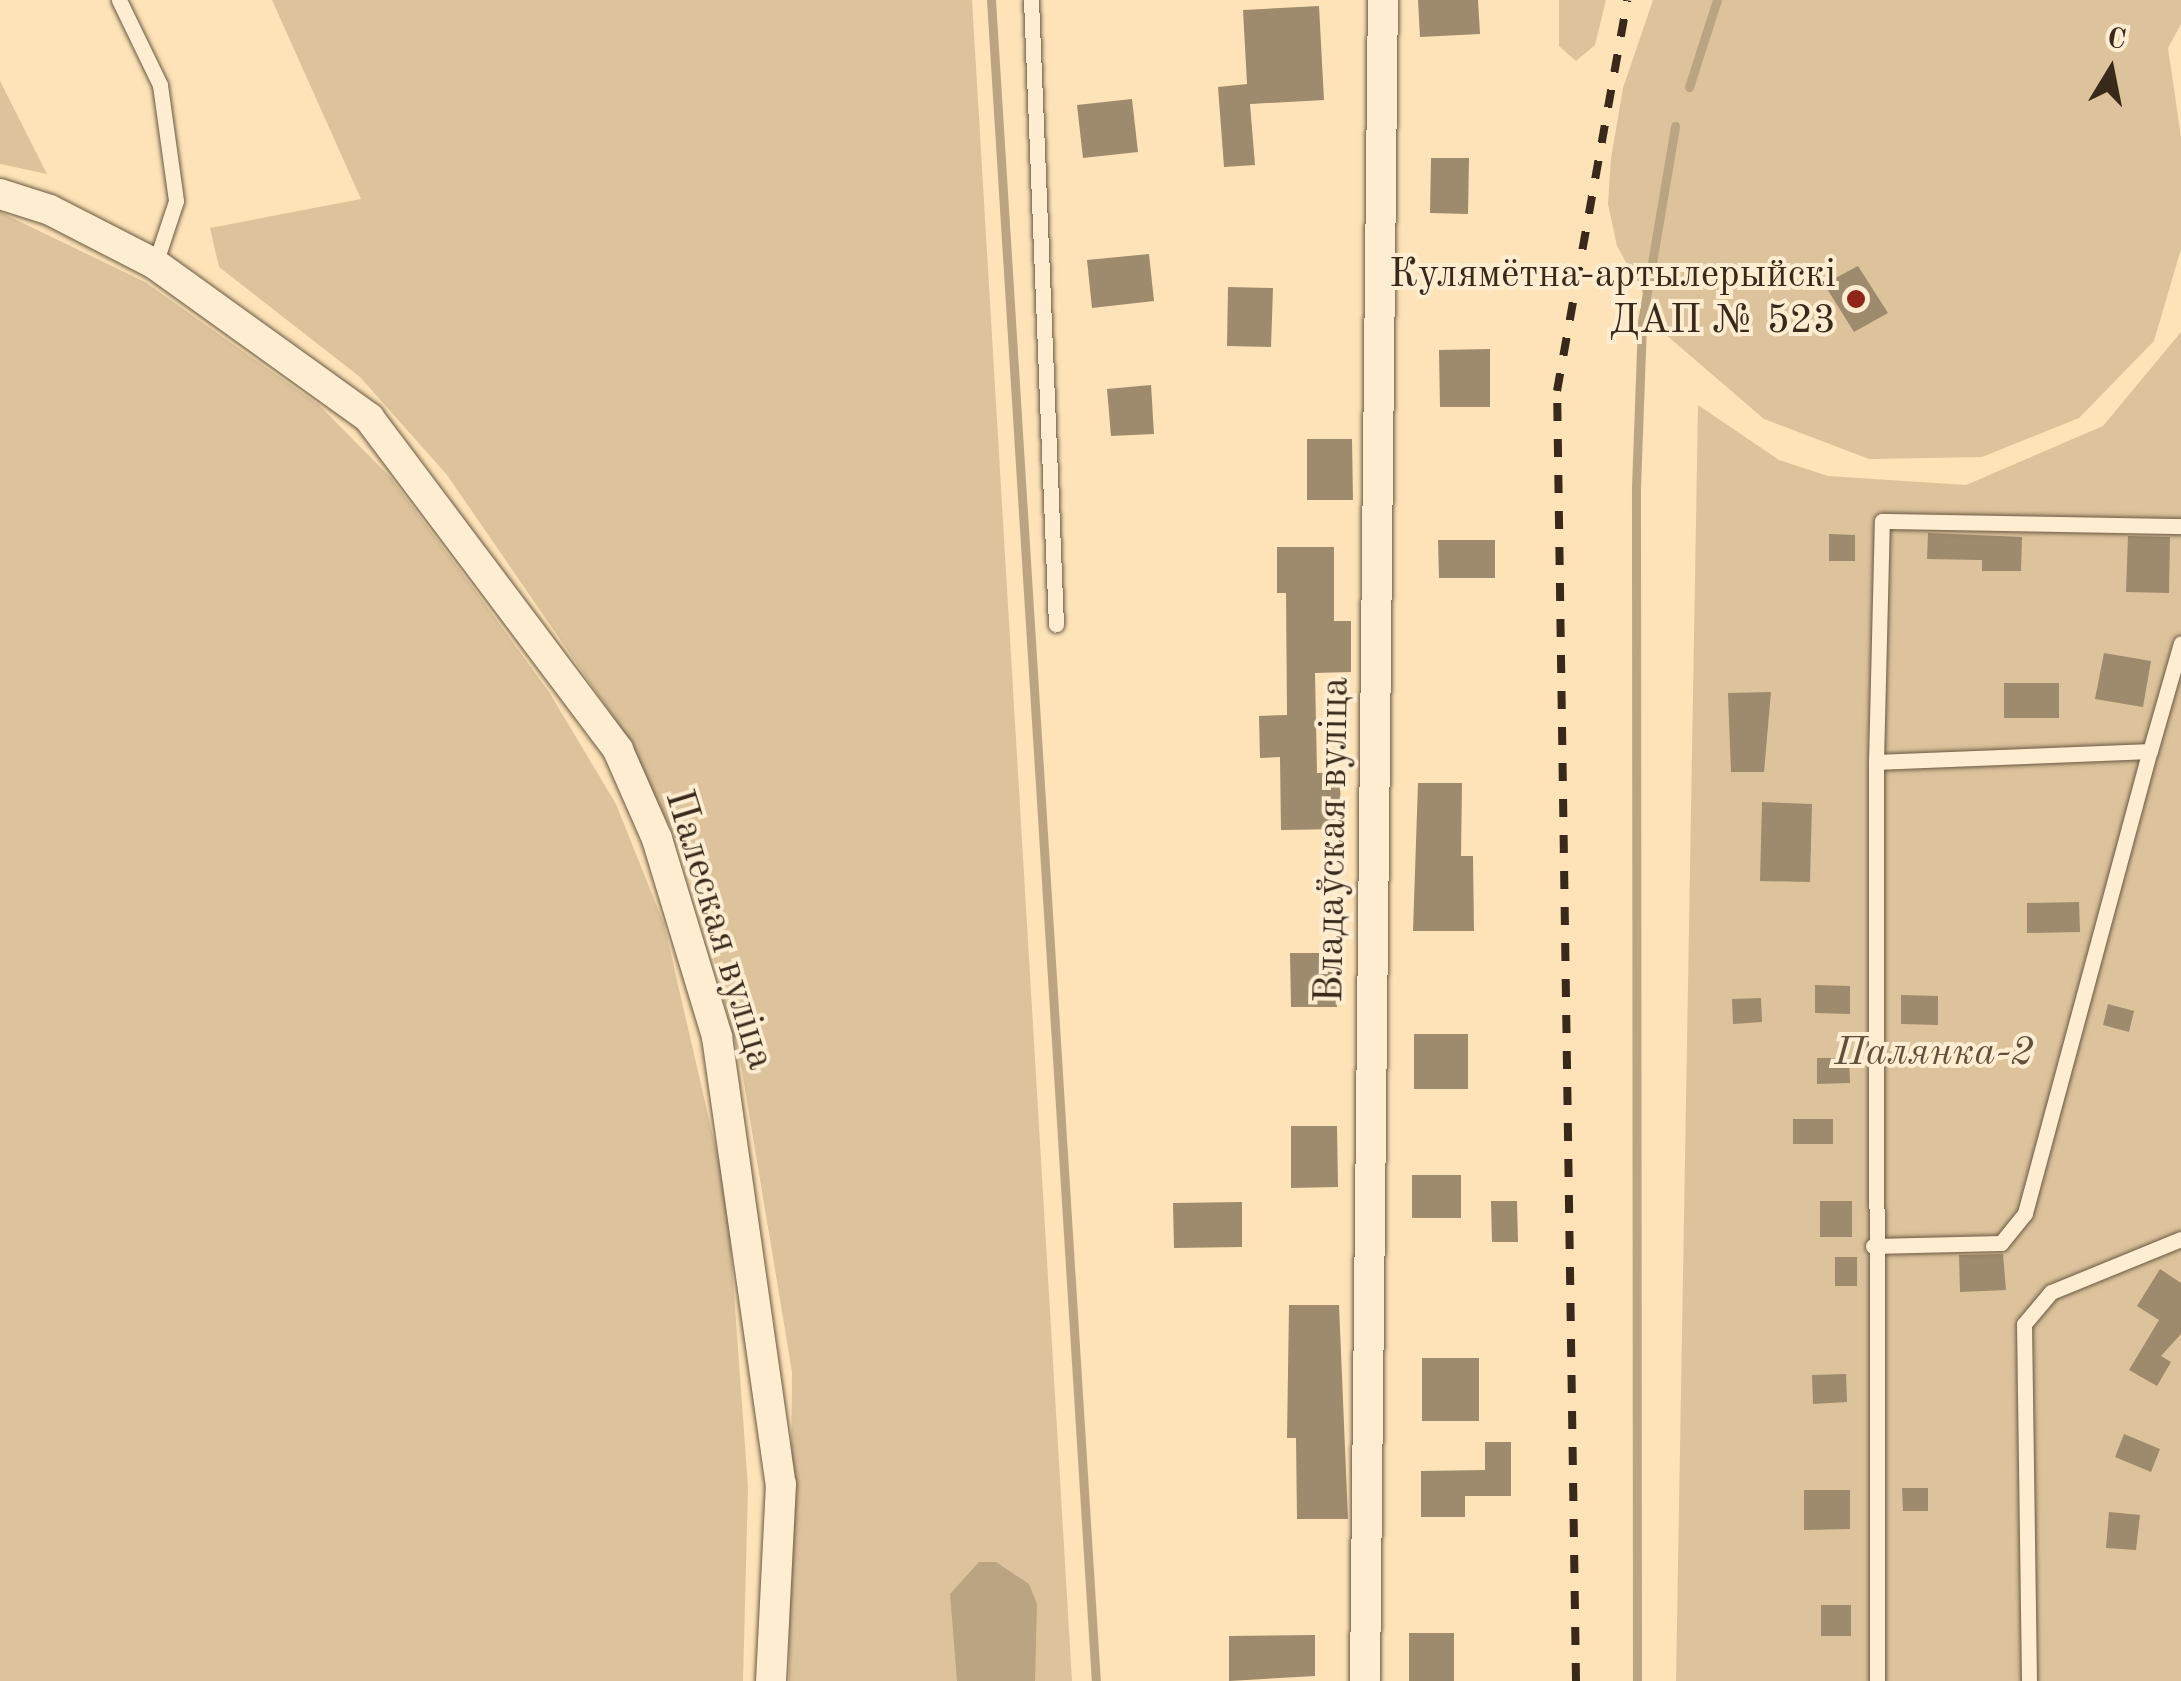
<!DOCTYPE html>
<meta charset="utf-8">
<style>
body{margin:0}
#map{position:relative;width:2181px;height:1681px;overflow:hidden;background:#fde3b7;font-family:"Old Standard TT",serif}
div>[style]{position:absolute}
.green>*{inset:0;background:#dcc39c}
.water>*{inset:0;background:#baa482}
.stream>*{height:9px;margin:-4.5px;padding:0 4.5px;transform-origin:4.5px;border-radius:4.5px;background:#baa482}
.building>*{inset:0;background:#9e8a6c}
.roads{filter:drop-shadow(0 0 2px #695842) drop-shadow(0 0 2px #695842)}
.service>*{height:15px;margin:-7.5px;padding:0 7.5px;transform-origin:7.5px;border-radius:7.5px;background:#feedd0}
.minor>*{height:30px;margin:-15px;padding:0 15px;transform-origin:15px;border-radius:15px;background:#feedd0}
.rail>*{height:8px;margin-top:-4px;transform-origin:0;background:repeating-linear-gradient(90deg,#38291b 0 18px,transparent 0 36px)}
.dots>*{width:28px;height:28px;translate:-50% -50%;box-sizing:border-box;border:5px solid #feedd0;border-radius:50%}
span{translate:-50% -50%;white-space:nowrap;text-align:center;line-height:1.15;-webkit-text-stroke:8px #feedd0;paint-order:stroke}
.poi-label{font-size:40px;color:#38291b}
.right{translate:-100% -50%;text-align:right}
.street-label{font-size:40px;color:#38291b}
.park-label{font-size:40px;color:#61503b;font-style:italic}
.north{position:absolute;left:2061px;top:20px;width:100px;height:100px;-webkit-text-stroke:8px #feedd0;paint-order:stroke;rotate:10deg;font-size:28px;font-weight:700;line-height:40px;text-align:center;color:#38291b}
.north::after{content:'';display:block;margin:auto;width:35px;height:45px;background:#38291b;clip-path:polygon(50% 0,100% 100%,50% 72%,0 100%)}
</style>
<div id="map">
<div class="green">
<div style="clip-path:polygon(272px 0,972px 0,1072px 1681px,789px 1681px,792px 1372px,742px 1071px,692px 871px,617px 722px,447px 475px,360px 377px,219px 267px,210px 228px,361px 199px)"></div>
<div style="clip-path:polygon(1559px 0,1606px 0,1595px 45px,1576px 61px,1559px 46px)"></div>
<div style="clip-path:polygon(1653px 0,2181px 0,2181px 24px,2168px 48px,2181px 137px,2181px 249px,2154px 341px,2079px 418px,1982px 457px,1869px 459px,1764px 419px,1665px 334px,1617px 246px,1608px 204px,1611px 158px,1623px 88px)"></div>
<div style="clip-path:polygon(0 81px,47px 174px,0 164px)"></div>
<div style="clip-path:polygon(0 212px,145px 282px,319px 405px,391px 478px,474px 589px,549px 692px,616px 804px,664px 924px,727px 1197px,748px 1487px,743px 1681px,0 1681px)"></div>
<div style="clip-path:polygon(2181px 332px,2181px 1681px,1676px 1681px,1698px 405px,1779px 460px,1828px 476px,1966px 485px,2103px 426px)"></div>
</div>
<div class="water">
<div style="clip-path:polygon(979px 1562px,996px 1562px,1029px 1584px,1037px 1604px,1035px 1681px,957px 1681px,950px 1594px)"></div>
</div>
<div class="stream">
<div style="left:991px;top:0;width:1684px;rotate:86.43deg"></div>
<div style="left:1689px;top:87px;width:91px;rotate:-72.2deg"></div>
<div style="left:1637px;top:1681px;width:1194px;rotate:-90.05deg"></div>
<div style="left:1636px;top:487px;width:165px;rotate:-87.9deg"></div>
<div style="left:1642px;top:322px;width:199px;rotate:-80.4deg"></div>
</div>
<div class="building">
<div style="clip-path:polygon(1418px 0,1478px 0,1480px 34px,1420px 37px)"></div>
<div style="clip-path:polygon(1319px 6px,1324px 100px,1250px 104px,1255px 165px,1224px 167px,1218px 87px,1247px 84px,1243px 10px)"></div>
<div style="clip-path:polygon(1132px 99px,1138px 152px,1083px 158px,1077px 105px)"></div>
<div style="clip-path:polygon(1431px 158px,1469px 158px,1468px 214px,1430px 213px)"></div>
<div style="clip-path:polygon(1149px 254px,1154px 301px,1092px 308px,1087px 260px)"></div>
<div style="clip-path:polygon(1858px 266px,1888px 313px,1854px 332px,1824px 284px)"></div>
<div style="clip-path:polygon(1228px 287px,1273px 288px,1271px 347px,1227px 346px)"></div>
<div style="clip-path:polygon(1490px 349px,1490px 407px,1440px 407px,1439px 350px)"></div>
<div style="clip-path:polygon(1151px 385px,1154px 434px,1111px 436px,1107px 389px)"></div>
<div style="clip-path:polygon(1307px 439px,1352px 439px,1353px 500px,1307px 500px)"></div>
<div style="clip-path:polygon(1928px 533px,2022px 537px,2021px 571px,1982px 571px,1982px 560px,1927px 559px)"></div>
<div style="clip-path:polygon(1829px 534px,1855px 535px,1855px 561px,1829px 561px)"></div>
<div style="clip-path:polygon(2128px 536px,2170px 537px,2169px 593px,2126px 592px)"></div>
<div style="clip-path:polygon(1438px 540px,1495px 540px,1495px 578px,1439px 578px)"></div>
<div style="clip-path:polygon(1277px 547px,1334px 547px,1334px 621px,1351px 621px,1351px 672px,1315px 673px,1317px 773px,1340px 772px,1341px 829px,1281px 830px,1280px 757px,1260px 758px,1259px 716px,1287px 715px,1286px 593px,1277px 593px)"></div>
<div style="clip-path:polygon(2104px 653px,2151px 661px,2143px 707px,2095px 699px)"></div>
<div style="clip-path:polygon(2004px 683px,2059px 683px,2059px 718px,2004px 718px)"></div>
<div style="clip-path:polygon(1771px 692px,1764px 772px,1731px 772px,1728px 693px)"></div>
<div style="clip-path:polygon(1418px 783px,1462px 783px,1461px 856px,1473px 856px,1474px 931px,1413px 931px)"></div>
<div style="clip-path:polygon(1762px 802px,1812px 804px,1810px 882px,1760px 881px)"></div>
<div style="clip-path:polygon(2079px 902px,2080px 932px,2027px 933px,2027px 903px)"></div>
<div style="clip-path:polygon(1290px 953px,1337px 953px,1337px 1007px,1291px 1007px)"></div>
<div style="clip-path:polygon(1815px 985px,1850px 986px,1850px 1014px,1815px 1013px)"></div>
<div style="clip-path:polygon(1901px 995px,1938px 996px,1938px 1025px,1901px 1024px)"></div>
<div style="clip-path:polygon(1761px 998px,1762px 1022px,1733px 1024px,1732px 999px)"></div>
<div style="clip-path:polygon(2108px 1004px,2134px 1011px,2129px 1032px,2103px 1025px)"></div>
<div style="clip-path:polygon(1414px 1034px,1468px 1034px,1468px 1089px,1414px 1089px)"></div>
<div style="clip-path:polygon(1817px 1058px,1849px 1058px,1850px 1083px,1817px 1084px)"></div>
<div style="clip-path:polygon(1793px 1119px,1833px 1119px,1833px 1144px,1793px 1144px)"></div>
<div style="clip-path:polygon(1291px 1126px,1337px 1126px,1338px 1187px,1291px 1188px)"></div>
<div style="clip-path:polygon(1412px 1175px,1461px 1175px,1461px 1218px,1412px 1218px)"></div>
<div style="clip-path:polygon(1491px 1201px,1517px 1201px,1518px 1242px,1492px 1242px)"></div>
<div style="clip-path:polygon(1820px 1201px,1852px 1201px,1852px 1237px,1820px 1237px)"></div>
<div style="clip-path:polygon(1242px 1202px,1242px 1247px,1174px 1248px,1173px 1203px)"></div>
<div style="clip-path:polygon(2003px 1254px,2006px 1290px,1960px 1292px,1959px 1255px)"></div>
<div style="clip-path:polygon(1835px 1257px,1857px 1257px,1857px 1286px,1835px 1286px)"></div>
<div style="clip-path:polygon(2160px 1269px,2181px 1283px,2181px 1334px,2161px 1356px,2171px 1362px,2157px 1386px,2129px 1370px,2159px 1320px,2137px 1306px)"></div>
<div style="clip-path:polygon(1289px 1305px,1339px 1305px,1348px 1519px,1297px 1519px,1296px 1438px,1287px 1438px)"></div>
<div style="clip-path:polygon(1422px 1358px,1479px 1358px,1479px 1421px,1422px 1421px)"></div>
<div style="clip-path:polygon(1846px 1374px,1847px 1402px,1813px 1404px,1812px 1375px)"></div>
<div style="clip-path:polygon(2124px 1434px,2160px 1449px,2151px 1472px,2115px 1457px)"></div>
<div style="clip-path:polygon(1485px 1442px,1511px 1442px,1511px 1496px,1465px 1496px,1465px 1517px,1421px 1517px,1421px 1471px,1485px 1470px)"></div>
<div style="clip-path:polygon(1902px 1488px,1928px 1488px,1928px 1511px,1903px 1511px)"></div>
<div style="clip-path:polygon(1804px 1490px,1850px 1490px,1850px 1529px,1804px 1530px)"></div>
<div style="clip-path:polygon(2109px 1512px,2140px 1515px,2136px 1550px,2106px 1548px)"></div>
<div style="clip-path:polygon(1821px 1605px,1851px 1605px,1851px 1636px,1821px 1636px)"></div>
<div style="clip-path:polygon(1409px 1633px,1454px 1633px,1454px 1681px,1409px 1681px)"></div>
<div style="clip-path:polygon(1315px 1635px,1315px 1676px,1229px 1681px,1229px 1636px)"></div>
</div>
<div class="roads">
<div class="service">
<div style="left:119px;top:0;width:94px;rotate:64.2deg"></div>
<div style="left:160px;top:85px;width:117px;rotate:82.1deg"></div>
<div style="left:176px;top:201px;width:66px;rotate:108.4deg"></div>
<div style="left:1031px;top:0;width:625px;rotate:87.71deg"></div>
<div style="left:1876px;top:762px;width:241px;rotate:-88.6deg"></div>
<div style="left:1882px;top:521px;width:299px;rotate:1deg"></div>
<div style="left:1873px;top:1246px;width:128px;rotate:-1.3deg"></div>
<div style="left:2001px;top:1243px;width:38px;rotate:-51deg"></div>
<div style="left:2025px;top:1213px;width:479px;rotate:-74.9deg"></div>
<div style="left:1877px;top:1681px;width:919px;rotate:-90.06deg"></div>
<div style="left:1876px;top:762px;width:274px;rotate:-2.3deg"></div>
<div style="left:2150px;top:751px;width:112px;rotate:-74deg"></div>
<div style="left:2029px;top:1681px;width:357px;rotate:-90.8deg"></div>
<div style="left:2024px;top:1324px;width:42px;rotate:-49.8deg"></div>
<div style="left:2051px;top:1292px;width:140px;rotate:-22.2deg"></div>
</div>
<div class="minor">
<div style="left:0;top:194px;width:52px;rotate:17.7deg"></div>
<div style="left:50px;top:210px;width:118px;rotate:27.2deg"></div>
<div style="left:155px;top:264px;width:264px;rotate:35.7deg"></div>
<div style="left:369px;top:418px;width:415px;rotate:53.1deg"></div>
<div style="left:618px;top:750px;width:97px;rotate:66.3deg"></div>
<div style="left:657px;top:839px;width:207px;rotate:73.1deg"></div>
<div style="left:717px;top:1037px;width:452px;rotate:81.9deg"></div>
<div style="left:781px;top:1484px;width:197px;rotate:92.9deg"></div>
<div style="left:1365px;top:1681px;width:1681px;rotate:-89.39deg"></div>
</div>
</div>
<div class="rail">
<div style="left:1576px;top:1681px;width:1290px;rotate:-90.84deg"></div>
<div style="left:1557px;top:391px;width:397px;rotate:-79.8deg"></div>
</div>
<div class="dots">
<div style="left:1856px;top:299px;background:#8f2418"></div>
</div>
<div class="poi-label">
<span class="right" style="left:1836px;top:299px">Кулямётна-артылерыйскі<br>ДАП № 523</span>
</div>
<div class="street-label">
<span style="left:1334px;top:840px;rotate:-89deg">Владаўская вуліца</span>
<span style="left:718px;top:930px;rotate:73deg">Палеская вуліца</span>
</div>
<div class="park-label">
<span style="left:1934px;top:1054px">Палянка-2</span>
</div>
<div class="north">С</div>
</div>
